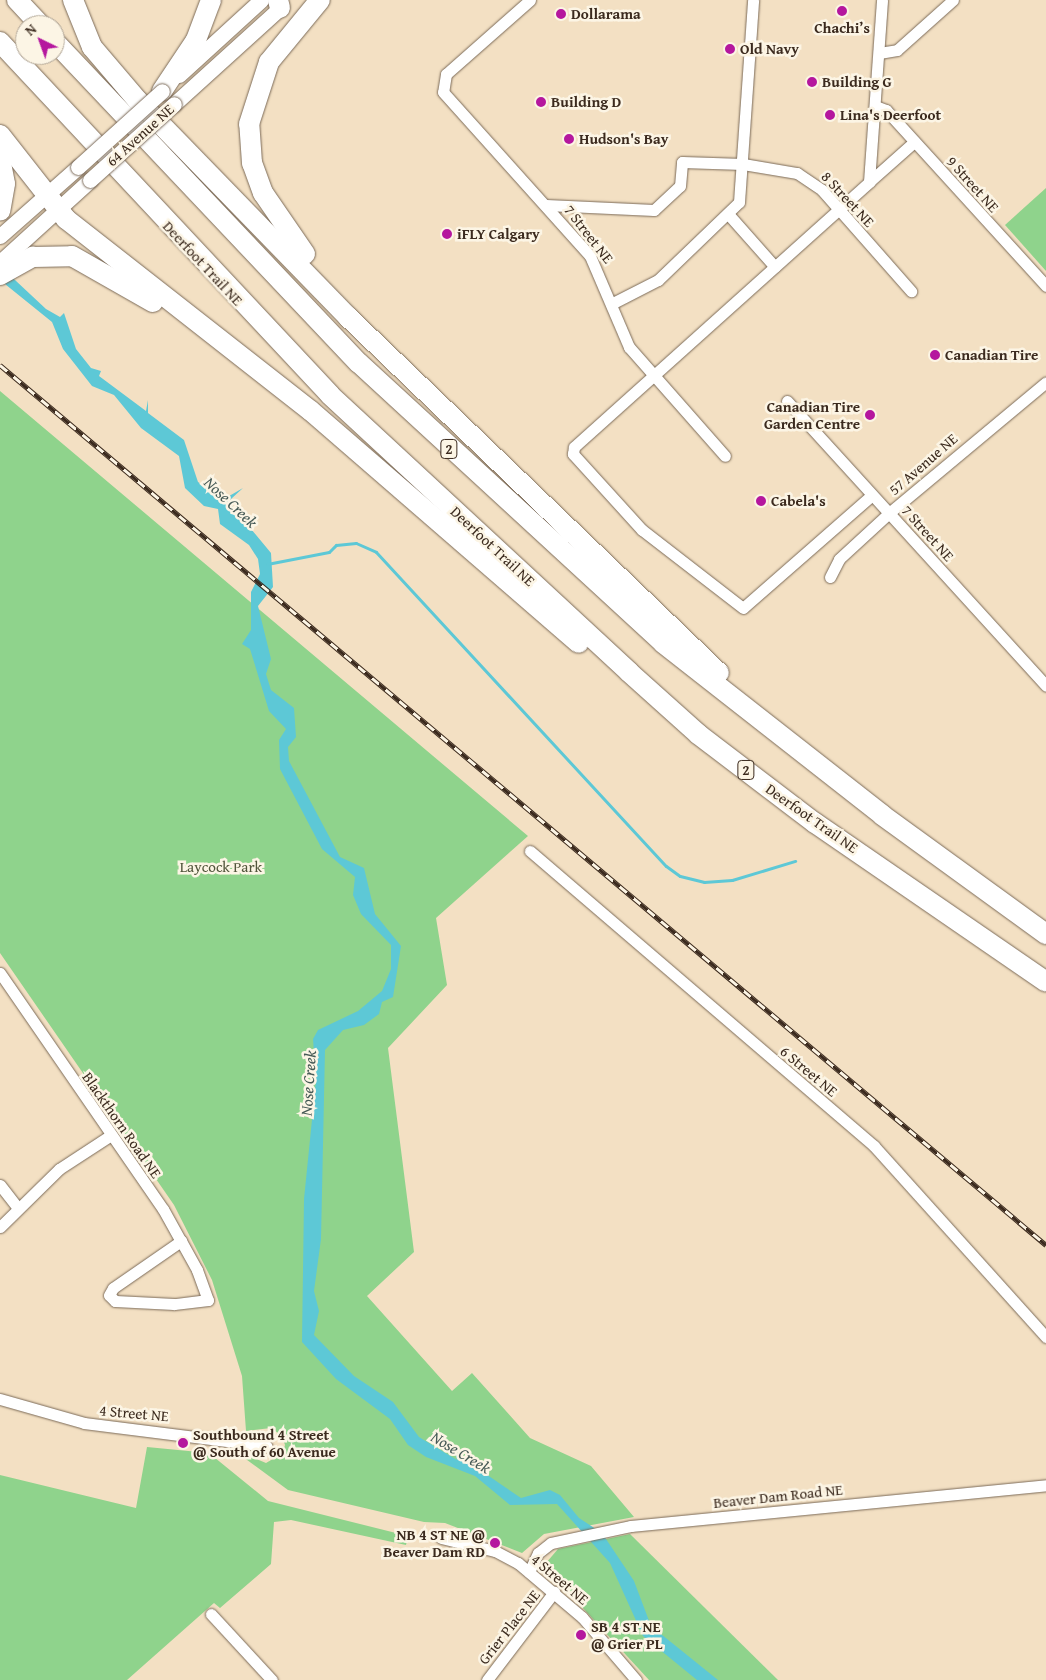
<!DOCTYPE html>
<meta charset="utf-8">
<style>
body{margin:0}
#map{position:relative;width:1046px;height:1680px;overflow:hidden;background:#f3e0c3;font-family:"Gentium Book Plus",serif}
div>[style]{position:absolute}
.green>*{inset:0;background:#8fd38c}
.water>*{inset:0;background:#5dc8d6}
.stream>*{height:3px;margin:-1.5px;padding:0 1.5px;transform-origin:1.5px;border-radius:1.5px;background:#5dc8d6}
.roads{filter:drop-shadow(0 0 1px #7b6a58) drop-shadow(0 0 1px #7b6a58)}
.minor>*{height:11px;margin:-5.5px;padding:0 5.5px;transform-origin:5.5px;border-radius:5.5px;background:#fff}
.secondary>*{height:15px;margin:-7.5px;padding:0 7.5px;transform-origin:7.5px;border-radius:7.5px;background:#fff}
.motorway>*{height:20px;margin:-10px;padding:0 10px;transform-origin:10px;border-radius:10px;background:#fff}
.rail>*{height:5px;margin-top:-2.5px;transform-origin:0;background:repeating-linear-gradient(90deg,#fcf5e5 0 9px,#3b2a1e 0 18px);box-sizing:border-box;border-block:1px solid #3b2a1e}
.bridges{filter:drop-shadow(0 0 1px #7b6a58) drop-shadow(0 0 1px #7b6a58)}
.secondary-bridge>*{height:15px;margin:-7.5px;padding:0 7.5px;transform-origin:7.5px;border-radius:7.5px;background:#fff}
.dots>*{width:14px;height:14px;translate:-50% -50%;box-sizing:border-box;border:2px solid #fcf5e5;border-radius:50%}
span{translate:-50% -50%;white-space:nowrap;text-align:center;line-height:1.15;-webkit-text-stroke:5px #fcf5e5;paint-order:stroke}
.shield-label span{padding:1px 4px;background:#fcf5e5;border:1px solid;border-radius:4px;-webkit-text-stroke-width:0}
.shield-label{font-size:14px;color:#3b2a1e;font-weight:700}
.poi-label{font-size:15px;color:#3b2a1e;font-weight:700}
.left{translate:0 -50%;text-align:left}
.right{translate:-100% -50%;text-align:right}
.street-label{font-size:15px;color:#3b2a1e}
.park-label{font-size:15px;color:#50543a}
.water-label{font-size:16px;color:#455955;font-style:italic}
.north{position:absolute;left:15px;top:15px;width:50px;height:50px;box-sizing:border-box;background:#fcf5e5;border:1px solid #afa495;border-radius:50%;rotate:318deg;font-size:14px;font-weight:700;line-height:20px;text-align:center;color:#3b2a1e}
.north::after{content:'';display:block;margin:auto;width:18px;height:22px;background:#b5179e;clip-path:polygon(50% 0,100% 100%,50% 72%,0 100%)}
</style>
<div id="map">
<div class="green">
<div style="clip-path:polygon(1046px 188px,1046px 271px,1005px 225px)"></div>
<div style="clip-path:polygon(0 391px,528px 836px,436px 918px,447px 985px,388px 1048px,414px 1252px,367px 1296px,452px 1391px,472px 1373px,530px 1438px,591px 1466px,634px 1517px,544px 1534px,522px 1553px,445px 1523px,424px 1522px,288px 1490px,232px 1449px,266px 1463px,283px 1453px,285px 1445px,282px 1436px,271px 1428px,246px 1431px,242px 1376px,212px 1280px,174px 1205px,0 953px)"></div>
<div style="clip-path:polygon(147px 1447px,209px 1453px,268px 1501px,408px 1536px,406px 1545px,291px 1520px,274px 1522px,271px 1564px,220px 1608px,214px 1603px,127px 1680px,0 1680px,0 1475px,136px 1508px)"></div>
<div style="clip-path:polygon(630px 1534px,778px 1680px,649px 1680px,547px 1569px,546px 1563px,558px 1549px)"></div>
</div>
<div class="water">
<div style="clip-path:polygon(0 266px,46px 309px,60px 317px,64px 313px,76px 349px,91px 368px,101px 371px,99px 376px,146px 411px,148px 400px,148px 413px,184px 440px,198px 482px,224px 499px,243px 488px,231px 499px,232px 506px,271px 553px,273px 587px,258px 606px,271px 659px,266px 674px,271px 690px,294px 708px,296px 737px,288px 747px,289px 761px,340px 857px,364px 868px,375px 914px,401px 946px,393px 997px,382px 1002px,379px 1014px,364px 1025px,343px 1030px,325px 1050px,321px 1239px,314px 1291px,319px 1311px,314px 1335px,354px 1376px,393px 1402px,419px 1437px,457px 1460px,455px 1453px,521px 1498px,550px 1490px,560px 1495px,579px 1518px,602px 1533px,634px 1581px,651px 1626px,718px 1680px,697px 1680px,643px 1636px,610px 1563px,557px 1504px,510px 1505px,475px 1476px,426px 1457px,408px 1445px,390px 1419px,336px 1379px,302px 1342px,304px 1199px,316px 1080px,313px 1039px,318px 1030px,358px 1011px,382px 991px,391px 969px,391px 945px,361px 914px,353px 895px,355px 877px,322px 849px,280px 769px,279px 740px,286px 729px,269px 711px,250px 649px,242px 644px,251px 630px,251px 592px,260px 574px,258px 559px,249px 545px,220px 524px,218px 509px,204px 506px,185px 488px,179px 456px,141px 428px,114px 395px,92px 386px,63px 349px,52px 322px,0 280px)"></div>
</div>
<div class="stream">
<div style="left:267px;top:564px;width:63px;rotate:-11deg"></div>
<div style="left:329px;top:552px;width:10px;rotate:-45deg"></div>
<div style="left:336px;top:545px;width:20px;rotate:-6deg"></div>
<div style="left:356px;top:543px;width:22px;rotate:24deg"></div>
<div style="left:376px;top:552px;width:427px;rotate:47.3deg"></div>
<div style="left:666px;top:866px;width:17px;rotate:36deg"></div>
<div style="left:680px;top:876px;width:25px;rotate:14deg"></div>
<div style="left:704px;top:882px;width:28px;rotate:-4deg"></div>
<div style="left:732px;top:880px;width:66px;rotate:-16.8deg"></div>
</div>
<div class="roads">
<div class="minor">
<div style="left:530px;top:0;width:112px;rotate:138.6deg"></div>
<div style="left:446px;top:74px;width:18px;rotate:99deg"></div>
<div style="left:443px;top:92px;width:220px;rotate:48.1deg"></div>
<div style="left:590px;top:256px;width:99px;rotate:66.8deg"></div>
<div style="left:629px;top:347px;width:145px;rotate:48.6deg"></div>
<div style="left:879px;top:53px;width:18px;rotate:-9deg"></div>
<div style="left:897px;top:50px;width:75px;rotate:-41.8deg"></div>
<div style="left:875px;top:106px;width:12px;rotate:20deg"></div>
<div style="left:886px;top:110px;width:238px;rotate:47.7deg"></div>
<div style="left:869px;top:182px;width:60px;rotate:-41.6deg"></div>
<div style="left:546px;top:205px;width:108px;rotate:2.7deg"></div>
<div style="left:654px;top:210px;width:35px;rotate:-43deg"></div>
<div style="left:680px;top:186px;width:24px;rotate:-85deg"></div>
<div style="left:682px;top:162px;width:61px;rotate:1.9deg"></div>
<div style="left:743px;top:164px;width:55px;rotate:9.5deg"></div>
<div style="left:797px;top:173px;width:30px;rotate:34deg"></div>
<div style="left:822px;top:190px;width:135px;rotate:48.6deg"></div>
<div style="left:729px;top:215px;width:69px;rotate:48.5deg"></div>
<div style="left:611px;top:304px;width:53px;rotate:-27.1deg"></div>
<div style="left:658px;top:280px;width:112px;rotate:-43.9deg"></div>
<div style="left:739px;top:202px;width:202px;rotate:-86deg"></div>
<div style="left:787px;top:401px;width:385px;rotate:47.7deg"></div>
<div style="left:872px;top:495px;width:171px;rotate:138.8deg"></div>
<div style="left:743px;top:608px;width:128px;rotate:-142.3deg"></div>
<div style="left:642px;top:530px;width:103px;rotate:-132.2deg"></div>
<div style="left:573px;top:454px;width:7px;rotate:-82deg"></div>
<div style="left:574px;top:447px;width:397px;rotate:-41.9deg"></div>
<div style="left:869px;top:182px;width:182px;rotate:-85.9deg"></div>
<div style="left:830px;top:577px;width:20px;rotate:-63deg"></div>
<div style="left:839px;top:559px;width:68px;rotate:-42.6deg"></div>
<div style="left:889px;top:513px;width:204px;rotate:-39.8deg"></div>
<div style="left:530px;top:851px;width:453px;rotate:40.6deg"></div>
<div style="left:874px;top:1146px;width:257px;rotate:48deg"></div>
<div style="left:0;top:973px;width:287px;rotate:55.4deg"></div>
<div style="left:163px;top:1209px;width:37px;rotate:61deg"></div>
<div style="left:181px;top:1241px;width:33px;rotate:61deg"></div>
<div style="left:197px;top:1270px;width:32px;rotate:70deg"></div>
<div style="left:208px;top:1300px;width:34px;rotate:173deg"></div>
<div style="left:174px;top:1304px;width:59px;rotate:-177.1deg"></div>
<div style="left:115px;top:1301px;width:8px;rotate:-135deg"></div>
<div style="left:109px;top:1295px;width:8px;rotate:-60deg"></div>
<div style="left:113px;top:1288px;width:83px;rotate:-34.7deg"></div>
<div style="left:0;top:1185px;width:28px;rotate:52deg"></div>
<div style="left:0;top:1227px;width:83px;rotate:-44.5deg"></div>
<div style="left:59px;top:1169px;width:62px;rotate:-33.2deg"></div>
<div style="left:0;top:1399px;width:87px;rotate:15.9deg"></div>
<div style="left:84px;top:1423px;width:184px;rotate:7.2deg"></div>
<div style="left:441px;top:1538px;width:56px;rotate:13.5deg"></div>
<div style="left:495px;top:1551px;width:26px;rotate:28deg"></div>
<div style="left:518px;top:1563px;width:84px;rotate:40.2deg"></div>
<div style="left:582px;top:1617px;width:83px;rotate:49.4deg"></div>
<div style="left:529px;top:1572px;width:21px;rotate:-65deg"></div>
<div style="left:538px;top:1553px;width:16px;rotate:-38deg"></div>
<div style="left:551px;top:1543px;width:82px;rotate:-12deg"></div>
<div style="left:631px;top:1526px;width:417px;rotate:-5.6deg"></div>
<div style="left:211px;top:1614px;width:90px;rotate:47.3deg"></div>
<div style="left:487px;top:1680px;width:111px;rotate:-52.7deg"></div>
</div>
<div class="secondary">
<div style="left:179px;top:75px;width:111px;rotate:-42.4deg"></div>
<div style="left:174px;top:104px;width:143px;rotate:-42.2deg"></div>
<div style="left:0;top:236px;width:104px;rotate:-41.5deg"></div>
<div style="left:0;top:262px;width:122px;rotate:-42.3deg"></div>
</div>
<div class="motorway">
<div style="left:17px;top:0;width:34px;rotate:47deg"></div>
<div style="left:73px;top:0;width:51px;rotate:68deg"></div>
<div style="left:92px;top:47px;width:71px;rotate:49.6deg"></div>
<div style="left:138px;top:101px;width:301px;rotate:45.8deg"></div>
<div style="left:348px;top:317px;width:514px;rotate:43.82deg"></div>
<div style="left:278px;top:0;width:8px;rotate:76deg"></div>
<div style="left:0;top:42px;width:483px;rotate:46.9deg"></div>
<div style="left:330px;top:395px;width:408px;rotate:42.8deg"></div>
<div style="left:629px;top:672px;width:93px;rotate:41.9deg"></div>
<div style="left:698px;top:734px;width:147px;rotate:37.3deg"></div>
<div style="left:815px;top:823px;width:280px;rotate:34.5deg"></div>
<div style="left:55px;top:42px;width:442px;rotate:46.6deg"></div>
<div style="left:359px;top:363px;width:413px;rotate:42.6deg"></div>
<div style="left:663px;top:643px;width:278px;rotate:38.1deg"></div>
<div style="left:882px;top:815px;width:203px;rotate:36deg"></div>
<div style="left:162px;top:91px;width:61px;rotate:-56.3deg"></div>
<div style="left:196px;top:40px;width:43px;rotate:-69.4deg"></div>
<div style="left:0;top:135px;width:107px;rotate:51.8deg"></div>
<div style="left:66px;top:219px;width:311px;rotate:38.1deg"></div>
<div style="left:311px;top:411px;width:354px;rotate:40.9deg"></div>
<div style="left:0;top:158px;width:26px;rotate:79deg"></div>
<div style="left:5px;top:184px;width:27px;rotate:100deg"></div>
<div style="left:305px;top:254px;width:74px;rotate:-124.5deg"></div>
<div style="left:263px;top:193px;width:32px;rotate:-110deg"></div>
<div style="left:252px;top:163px;width:39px;rotate:-94deg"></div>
<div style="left:249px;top:124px;width:65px;rotate:-72.1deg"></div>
<div style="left:269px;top:62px;width:80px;rotate:-50.6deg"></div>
<div style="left:0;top:275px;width:38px;rotate:-29deg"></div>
<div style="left:33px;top:257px;width:39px;rotate:-1deg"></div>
<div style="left:72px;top:256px;width:93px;rotate:29.6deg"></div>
</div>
</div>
<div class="rail">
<div style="left:0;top:365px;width:1367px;rotate:40.07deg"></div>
</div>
<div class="bridges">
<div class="secondary-bridge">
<div style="left:78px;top:167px;width:113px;rotate:-42.1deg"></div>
<div style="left:90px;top:180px;width:113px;rotate:-42.1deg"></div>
</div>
</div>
<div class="dots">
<div style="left:842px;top:11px;background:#b5179e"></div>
<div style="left:561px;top:14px;background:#b5179e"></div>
<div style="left:730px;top:49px;background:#b5179e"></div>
<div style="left:812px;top:82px;background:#b5179e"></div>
<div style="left:541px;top:102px;background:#b5179e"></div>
<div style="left:830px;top:115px;background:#b5179e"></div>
<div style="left:569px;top:139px;background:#b5179e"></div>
<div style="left:447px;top:234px;background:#b5179e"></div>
<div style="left:935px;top:355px;background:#b5179e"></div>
<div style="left:870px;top:415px;background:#b5179e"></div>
<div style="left:761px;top:501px;background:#b5179e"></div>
<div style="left:183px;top:1443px;background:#b5179e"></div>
<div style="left:495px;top:1543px;background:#b5179e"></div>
<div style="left:581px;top:1635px;background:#b5179e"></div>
</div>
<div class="shield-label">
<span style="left:449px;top:449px">2</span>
<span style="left:746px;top:770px">2</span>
</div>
<div class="poi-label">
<span class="left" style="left:571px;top:14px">Dollarama</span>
<span style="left:842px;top:28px">Chachi’s</span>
<span class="left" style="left:740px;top:49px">Old Navy</span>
<span class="left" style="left:822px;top:82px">Building G</span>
<span class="left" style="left:551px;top:102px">Building D</span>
<span class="left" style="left:840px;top:115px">Lina's Deerfoot</span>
<span class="left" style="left:579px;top:139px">Hudson's Bay</span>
<span class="left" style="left:457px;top:234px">iFLY Calgary</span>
<span class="left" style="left:945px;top:355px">Canadian Tire</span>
<span class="right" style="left:860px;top:415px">Canadian Tire<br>Garden Centre</span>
<span class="left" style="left:771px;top:501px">Cabela's</span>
<span class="left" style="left:193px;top:1443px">Southbound 4 Street<br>@ South of 60 Avenue</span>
<span class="right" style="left:485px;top:1543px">NB 4 ST NE @<br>Beaver Dam RD</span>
<span class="left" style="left:591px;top:1635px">SB 4 ST NE<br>@ Grier PL</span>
</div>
<div class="street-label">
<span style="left:140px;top:135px;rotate:-42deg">64 Avenue NE</span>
<span style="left:973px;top:184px;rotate:48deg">9 Street NE</span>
<span style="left:848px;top:199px;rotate:47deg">8 Street NE</span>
<span style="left:589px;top:234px;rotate:52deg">7 Street NE</span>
<span style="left:203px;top:263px;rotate:47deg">Deerfoot Trail NE</span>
<span style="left:923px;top:464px;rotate:-41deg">57 Avenue NE</span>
<span style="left:928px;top:533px;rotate:48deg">7 Street NE</span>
<span style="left:493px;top:546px;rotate:43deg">Deerfoot Trail NE</span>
<span style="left:812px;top:818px;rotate:35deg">Deerfoot Trail NE</span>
<span style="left:809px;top:1071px;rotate:40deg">6 Street NE</span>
<span style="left:122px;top:1125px;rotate:55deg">Blackthorn Road NE</span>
<span style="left:134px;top:1413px;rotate:5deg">4 Street NE</span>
<span style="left:778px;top:1496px;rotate:-6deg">Beaver Dam Road NE</span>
<span style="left:560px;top:1579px;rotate:40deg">4 Street NE</span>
<span style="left:509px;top:1627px;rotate:-52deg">Grier Place NE</span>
</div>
<div class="park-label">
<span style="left:221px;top:867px">Laycock Park</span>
</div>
<div class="water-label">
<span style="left:231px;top:502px;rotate:43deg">Nose Creek</span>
<span style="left:308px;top:1083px;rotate:-86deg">Nose Creek</span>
<span style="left:461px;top:1452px;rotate:31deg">Nose Creek</span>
</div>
<div class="north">N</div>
</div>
